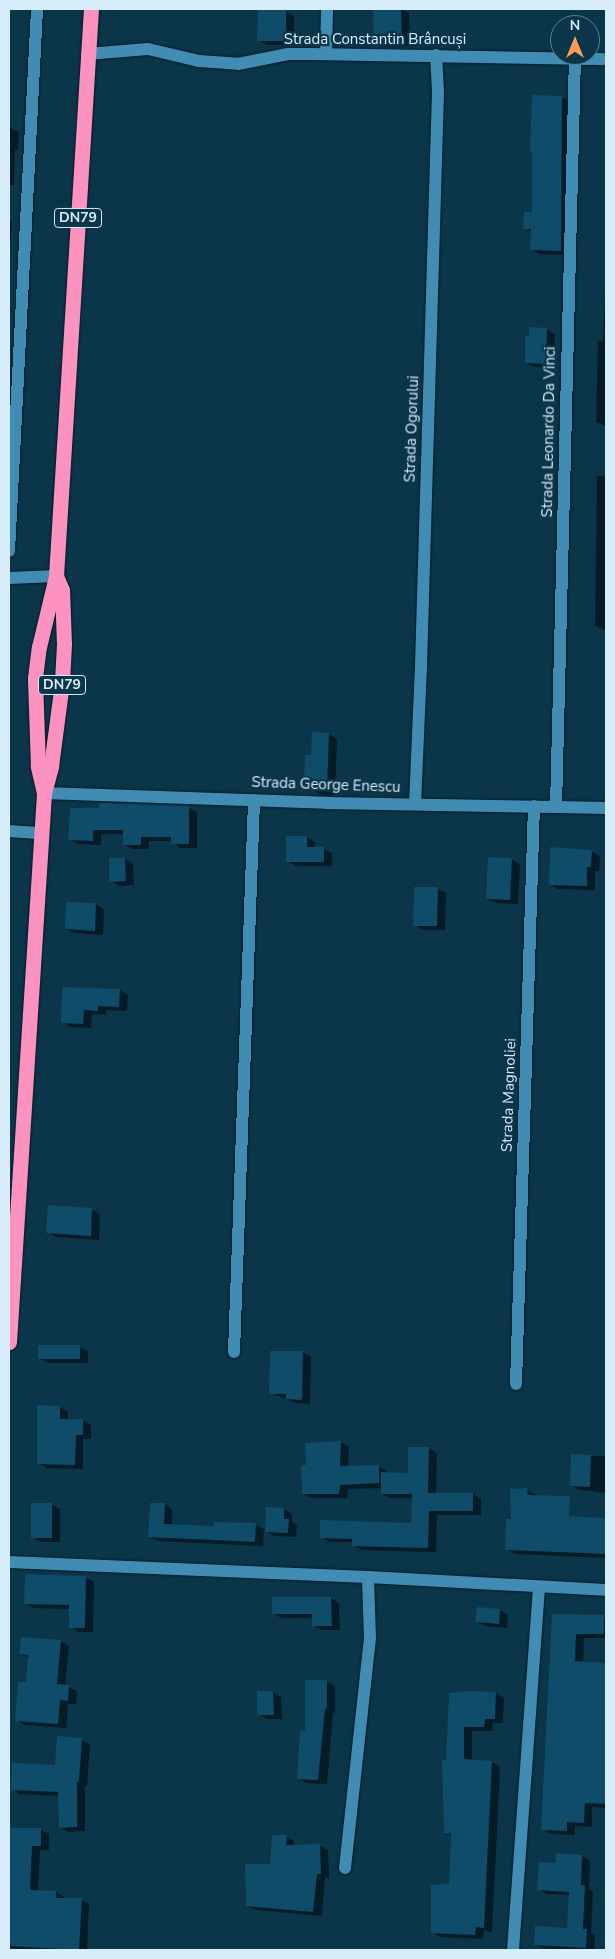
<!DOCTYPE html>
<meta charset="utf-8">
<style>
body{margin:0}
#map{position:relative;width:615px;height:1959px;overflow:hidden;background:#0b3549;font-family:"Nunito Sans",sans-serif}
div>[style]{position:absolute}
.shadow>*{inset:0;background:#0007}
.building>*{inset:0;background:#0e4c69}
.roads{filter:drop-shadow(0 0 1px #041b27) drop-shadow(0 0 1px #041b27)}
.minor>*{height:12px;margin:-6px;padding:0 6px;transform-origin:6px;border-radius:6px;background:#418cb3}
.highway>*{height:15px;margin:-7.5px;padding:0 7.5px;transform-origin:7.5px;border-radius:7.5px;background:#fc92be}
span{translate:-50% -50%;white-space:nowrap;text-align:center;line-height:1.15;-webkit-text-stroke:4.5px #0b3549;paint-order:stroke}
.shield-label span{padding:1px 4px;background:#0b3549;border:1px solid;border-radius:4px;-webkit-text-stroke-width:0}
.shield-label{font-size:14px;color:#d8edfa;font-weight:700}
.street-label{font-size:15px;color:#d8edfa}
.frame{position:absolute;inset:0;border:10px solid #d8edfa;pointer-events:none}
.north{position:absolute;left:550px;top:15px;width:50px;height:50px;box-sizing:border-box;background:#0b3549;border:1px solid #5d7f90;border-radius:50%;rotate:0deg;font-size:14px;font-weight:700;line-height:20px;text-align:center;color:#d8edfa}
.north::after{content:'';display:block;margin:auto;width:18px;height:22px;background:#fe9c57;clip-path:polygon(50% 0,100% 100%,50% 72%,0 100%)}
</style>
<div id="map">
<div class="shadow">
<div style="clip-path:polygon(375px 9px,401px 9px,409px 13px,410px 46px,384px 47px,376px 42px)"></div>
<div style="clip-path:polygon(259px 10px,286px 11px,294px 16px,294px 45px,267px 45px,258px 40px)"></div>
<div style="clip-path:polygon(9px 67px,10px 68px,9px 93px)"></div>
<div style="clip-path:polygon(562px 97px,570px 102px,569px 255px,539px 254px,531px 249px,532px 232px,525px 228px,533px 214px)"></div>
<div style="clip-path:polygon(9px 127px,19px 132px,18px 150px,15px 150px,14px 185px,9px 185px)"></div>
<div style="clip-path:polygon(9px 220px,12px 222px,10px 244px,9px 244px)"></div>
<div style="clip-path:polygon(605px 293px,606px 293px,606px 426px,596px 422px,598px 341px,603px 341px)"></div>
<div style="clip-path:polygon(546px 329px,555px 334px,554px 368px,535px 367px,526px 363px)"></div>
<div style="clip-path:polygon(597px 476px,606px 476px,606px 630px,595px 626px)"></div>
<div style="clip-path:polygon(329px 734px,337px 739px,335px 795px,321px 795px,313px 790px,313px 785px,306px 781px,312px 756px)"></div>
<div style="clip-path:polygon(189px 808px,197px 812px,197px 848px,180px 848px,172px 841px,149px 841px,149px 849px,132px 849px,124px 844px,124px 834px,101px 834px,101px 845px,78px 844px,70px 839px,71px 809px)"></div>
<div style="clip-path:polygon(307px 837px,315px 842px,315px 849px,324px 849px,332px 853px,332px 866px,296px 866px,287px 861px)"></div>
<div style="clip-path:polygon(591px 851px,600px 856px,599px 871px,595px 871px,595px 890px,558px 889px,550px 885px)"></div>
<div style="clip-path:polygon(125px 859px,133px 864px,134px 885px,119px 886px,111px 881px)"></div>
<div style="clip-path:polygon(511px 859px,520px 864px,518px 904px,496px 903px,487px 899px)"></div>
<div style="clip-path:polygon(438px 889px,446px 893px,445px 930px,423px 930px,414px 925px)"></div>
<div style="clip-path:polygon(67px 903px,96px 904px,104px 909px,103px 935px,74px 933px,66px 928px)"></div>
<div style="clip-path:polygon(120px 990px,128px 995px,127px 1011px,106px 1010px,106px 1015px,92px 1014px,91px 1028px,70px 1027px,62px 1022px)"></div>
<div style="clip-path:polygon(49px 1207px,92px 1210px,100px 1214px,99px 1240px,56px 1237px,47px 1232px)"></div>
<div style="clip-path:polygon(40px 1347px,80px 1347px,88px 1351px,88px 1363px,48px 1363px,40px 1359px)"></div>
<div style="clip-path:polygon(302px 1352px,311px 1357px,310px 1404px,296px 1403px,271px 1393px)"></div>
<div style="clip-path:polygon(60px 1407px,68px 1412px,68px 1420px,83px 1420px,91px 1425px,91px 1439px,83px 1439px,83px 1469px,47px 1468px,38px 1463px)"></div>
<div style="clip-path:polygon(341px 1442px,349px 1447px,348px 1467px,378px 1466px,387px 1471px,387px 1474px,410px 1474px,410px 1448px,429px 1448px,437px 1453px,436px 1495px,473px 1494px,481px 1499px,481px 1515px,437px 1515px,436px 1552px,361px 1550px,353px 1545px,353px 1542px,329px 1542px,321px 1537px,413px 1524px,413px 1498px,390px 1498px,382px 1494px,382px 1488px,348px 1489px,347px 1498px,312px 1498px,303px 1494px,307px 1466px)"></div>
<div style="clip-path:polygon(572px 1456px,606px 1456px,606px 1493px,580px 1490px,571px 1486px)"></div>
<div style="clip-path:polygon(527px 1490px,535px 1494px,551px 1516px,606px 1519px,606px 1558px,515px 1554px,506px 1549px,512px 1521px)"></div>
<div style="clip-path:polygon(51px 1504px,60px 1509px,60px 1542px,41px 1542px,32px 1537px)"></div>
<div style="clip-path:polygon(164px 1504px,172px 1509px,172px 1525px,215px 1527px,256px 1525px,266px 1530px,284px 1509px,292px 1514px,292px 1522px,297px 1525px,296px 1537px,274px 1536px,264px 1530px,263px 1546px,158px 1541px,150px 1537px)"></div>
<div style="clip-path:polygon(26px 1576px,86px 1578px,94px 1582px,93px 1632px,79px 1632px,70px 1627px,70px 1609px,33px 1608px,25px 1603px)"></div>
<div style="clip-path:polygon(273px 1598px,331px 1598px,339px 1603px,340px 1630px,321px 1630px,313px 1625px,313px 1618px,281px 1618px,273px 1613px)"></div>
<div style="clip-path:polygon(500px 1610px,508px 1615px,507px 1628px,485px 1626px,476px 1621px)"></div>
<div style="clip-path:polygon(553px 1615px,606px 1618px,606px 1638px,584px 1638px,583px 1663px,596px 1721px,606px 1721px,606px 1808px,592px 1807px,592px 1827px,575px 1826px,575px 1835px,551px 1834px,542px 1829px)"></div>
<div style="clip-path:polygon(61px 1641px,69px 1646px,65px 1686px,77px 1691px,76px 1704px,68px 1704px,66px 1728px,24px 1725px,16px 1720px,27px 1684px,29px 1658px,20px 1654px)"></div>
<div style="clip-path:polygon(326px 1681px,335px 1686px,335px 1713px,333px 1713px,327px 1784px,306px 1783px,298px 1778px,306px 1733px)"></div>
<div style="clip-path:polygon(258px 1692px,273px 1692px,281px 1697px,282px 1719px,267px 1719px,258px 1714px)"></div>
<div style="clip-path:polygon(496px 1693px,504px 1698px,503px 1723px,493px 1723px,492px 1731px,472px 1731px,472px 1761px,492px 1762px,500px 1767px,492px 1932px,484px 1931px,483px 1939px,440px 1937px,432px 1932px,450px 1886px,452px 1837px,445px 1833px,450px 1694px)"></div>
<div style="clip-path:polygon(82px 1740px,90px 1744px,87px 1786px,85px 1786px,85px 1831px,68px 1832px,60px 1827px,59px 1796px,20px 1794px,12px 1789px,56px 1766px)"></div>
<div style="clip-path:polygon(11px 1830px,41px 1830px,49px 1834px,49px 1850px,40px 1850px,38px 1891px,56px 1892px,64px 1897px,64px 1899px,81px 1899px,89px 1904px,87px 1950px,9px 1950px)"></div>
<div style="clip-path:polygon(286px 1836px,294px 1841px,294px 1846px,320px 1846px,328px 1850px,329px 1878px,325px 1878px,322px 1916px,256px 1910px,247px 1905px)"></div>
<div style="clip-path:polygon(557px 1855px,582px 1856px,590px 1861px,589px 1889px,593px 1891px,591px 1933px,595px 1935px,594px 1950px,544px 1949px,536px 1945px,568px 1929px,570px 1895px,547px 1894px,539px 1889px,557px 1864px)"></div>
</div>
<div class="building">
<div style="clip-path:polygon(258px 9px,286px 10px,286px 41px,257px 41px)"></div>
<div style="clip-path:polygon(373px 9px,401px 9px,402px 42px,374px 43px)"></div>
<div style="clip-path:polygon(532px 95px,562px 96px,561px 251px,530px 250px,531px 229px,523px 229px,524px 212px,532px 212px,532px 151px,530px 151px)"></div>
<div style="clip-path:polygon(529px 327px,547px 328px,546px 364px,525px 363px,525px 336px,529px 336px)"></div>
<div style="clip-path:polygon(312px 732px,329px 733px,327px 791px,312px 791px,312px 782px,304px 781px,305px 755px,311px 755px)"></div>
<div style="clip-path:polygon(99px 803px,189px 806px,189px 844px,171px 844px,171px 837px,141px 837px,141px 845px,123px 845px,123px 830px,93px 830px,93px 841px,68px 840px,70px 808px,99px 808px)"></div>
<div style="clip-path:polygon(286px 836px,307px 836px,307px 847px,324px 847px,324px 862px,286px 862px)"></div>
<div style="clip-path:polygon(550px 847px,592px 850px,591px 867px,587px 867px,587px 886px,549px 885px)"></div>
<div style="clip-path:polygon(488px 857px,512px 858px,510px 900px,486px 899px)"></div>
<div style="clip-path:polygon(109px 858px,125px 858px,126px 881px,109px 882px)"></div>
<div style="clip-path:polygon(414px 887px,438px 887px,437px 926px,413px 926px)"></div>
<div style="clip-path:polygon(66px 902px,96px 903px,95px 931px,65px 929px)"></div>
<div style="clip-path:polygon(62px 987px,120px 989px,119px 1007px,98px 1006px,98px 1011px,84px 1010px,83px 1024px,61px 1023px)"></div>
<div style="clip-path:polygon(48px 1205px,92px 1208px,91px 1236px,46px 1233px)"></div>
<div style="clip-path:polygon(38px 1345px,80px 1345px,80px 1359px,38px 1359px)"></div>
<div style="clip-path:polygon(270px 1351px,303px 1351px,302px 1400px,286px 1399px,286px 1394px,269px 1394px)"></div>
<div style="clip-path:polygon(37px 1405px,60px 1406px,60px 1419px,83px 1419px,83px 1435px,76px 1435px,75px 1465px,37px 1464px)"></div>
<div style="clip-path:polygon(341px 1441px,340px 1466px,379px 1465px,379px 1483px,340px 1485px,339px 1494px,302px 1494px,301px 1465px,306px 1465px,305px 1443px)"></div>
<div style="clip-path:polygon(408px 1447px,429px 1447px,428px 1493px,473px 1493px,473px 1511px,429px 1511px,428px 1548px,352px 1546px,352px 1539px,320px 1538px,320px 1520px,411px 1523px,412px 1494px,381px 1494px,381px 1472px,408px 1473px)"></div>
<div style="clip-path:polygon(571px 1454px,591px 1455px,590px 1487px,570px 1486px)"></div>
<div style="clip-path:polygon(527px 1488px,528px 1495px,570px 1496px,569px 1516px,606px 1518px,606px 1554px,505px 1550px,506px 1519px,511px 1519px,510px 1489px)"></div>
<div style="clip-path:polygon(31px 1503px,52px 1503px,52px 1538px,31px 1538px)"></div>
<div style="clip-path:polygon(150px 1503px,165px 1503px,164px 1524px,214px 1526px,214px 1522px,256px 1523px,255px 1542px,148px 1537px)"></div>
<div style="clip-path:polygon(266px 1507px,284px 1508px,284px 1519px,289px 1519px,288px 1533px,265px 1532px)"></div>
<div style="clip-path:polygon(25px 1574px,86px 1576px,85px 1628px,69px 1628px,69px 1605px,24px 1604px)"></div>
<div style="clip-path:polygon(272px 1597px,331px 1597px,332px 1626px,312px 1626px,312px 1614px,272px 1614px)"></div>
<div style="clip-path:polygon(477px 1607px,500px 1609px,499px 1624px,475px 1622px)"></div>
<div style="clip-path:polygon(552px 1614px,604px 1615px,604px 1634px,576px 1634px,575px 1661px,606px 1663px,606px 1804px,585px 1803px,584px 1823px,567px 1822px,567px 1831px,541px 1830px)"></div>
<div style="clip-path:polygon(21px 1637px,61px 1640px,57px 1684px,69px 1685px,68px 1701px,60px 1700px,58px 1724px,15px 1721px,18px 1682px,26px 1682px,28px 1655px,19px 1654px)"></div>
<div style="clip-path:polygon(305px 1680px,327px 1680px,327px 1708px,325px 1709px,318px 1780px,297px 1779px,300px 1731px,305px 1731px)"></div>
<div style="clip-path:polygon(257px 1691px,273px 1691px,274px 1715px,257px 1715px)"></div>
<div style="clip-path:polygon(470px 1691px,496px 1692px,495px 1719px,485px 1719px,484px 1727px,464px 1727px,464px 1759px,492px 1761px,484px 1928px,476px 1927px,475px 1935px,431px 1933px,431px 1885px,449px 1884px,451px 1834px,444px 1833px,442px 1760px,446px 1760px,449px 1693px)"></div>
<div style="clip-path:polygon(57px 1736px,82px 1738px,79px 1782px,77px 1782px,77px 1827px,59px 1828px,58px 1792px,11px 1790px,12px 1763px,55px 1765px)"></div>
<div style="clip-path:polygon(9px 1828px,41px 1828px,41px 1846px,32px 1846px,30px 1890px,56px 1891px,56px 1898px,82px 1898px,79px 1950px,9px 1946px)"></div>
<div style="clip-path:polygon(272px 1835px,287px 1835px,286px 1845px,320px 1844px,321px 1874px,317px 1874px,313px 1912px,246px 1906px,245px 1864px,270px 1864px)"></div>
<div style="clip-path:polygon(556px 1853px,582px 1855px,581px 1885px,585px 1885px,583px 1929px,587px 1929px,586px 1948px,534px 1945px,535px 1926px,567px 1928px,569px 1892px,537px 1890px,539px 1862px,555px 1863px)"></div>
</div>
<div class="roads">
<div class="minor">
<div style="left:87px;top:54px;width:61px;rotate:-4.7deg"></div>
<div style="left:148px;top:49px;width:52px;rotate:13.2deg"></div>
<div style="left:199px;top:61px;width:39px;rotate:4deg"></div>
<div style="left:238px;top:64px;width:51px;rotate:-11.3deg"></div>
<div style="left:288px;top:54px;width:24px"></div>
<div style="left:312px;top:54px;width:294px;rotate:1deg"></div>
<div style="left:326px;top:54px;width:45px;rotate:-88.7deg"></div>
<div style="left:9px;top:551px;width:543px;rotate:-87.04deg"></div>
<div style="left:9px;top:578px;width:47px;rotate:-2.4deg"></div>
<div style="left:44px;top:793px;width:282px;rotate:2deg"></div>
<div style="left:326px;top:803px;width:280px;rotate:1deg"></div>
<div style="left:415px;top:804px;width:139px;rotate:-87.5deg"></div>
<div style="left:421px;top:665px;width:573px;rotate:-88.3deg"></div>
<div style="left:438px;top:92px;width:37px;rotate:-93deg"></div>
<div style="left:556px;top:807px;width:749px;rotate:-88.55deg"></div>
<div style="left:9px;top:831px;width:32px;rotate:4deg"></div>
<div style="left:234px;top:1352px;width:552px;rotate:-87.92deg"></div>
<div style="left:516px;top:1384px;width:578px;rotate:-88.22deg"></div>
<div style="left:9px;top:1562px;width:359px;rotate:2.4deg"></div>
<div style="left:368px;top:1577px;width:238px;rotate:3.1deg"></div>
<div style="left:345px;top:1868px;width:231px;rotate:-83.8deg"></div>
<div style="left:370px;top:1638px;width:61px;rotate:-91.9deg"></div>
<div style="left:513px;top:1950px;width:364px;rotate:-85.9deg"></div>
</div>
<div class="highway">
<div style="left:44px;top:793px;width:28px;rotate:-103deg"></div>
<div style="left:38px;top:766px;width:88px;rotate:-92deg"></div>
<div style="left:35px;top:678px;width:31px;rotate:-83deg"></div>
<div style="left:39px;top:647px;width:73px;rotate:-76.5deg"></div>
<div style="left:56px;top:576px;width:568px;rotate:-86.47deg"></div>
<div style="left:9px;top:1342px;width:550px;rotate:-86.35deg"></div>
<div style="left:44px;top:793px;width:28px;rotate:-75deg"></div>
<div style="left:51px;top:766px;width:85px;rotate:-82.5deg"></div>
<div style="left:62px;top:682px;width:38px;rotate:-87deg"></div>
<div style="left:64px;top:644px;width:54px;rotate:-92.1deg"></div>
<div style="left:62px;top:590px;width:15px;rotate:-113deg"></div>
</div>
</div>
<div class="shield-label">
<span style="left:78px;top:218px">DN79</span>
<span style="left:62px;top:685px">DN79</span>
</div>
<div class="street-label">
<span style="left:375px;top:40px">Strada Constantin Brâncuși</span>
<span style="left:412px;top:429px;rotate:-88deg">Strada Ogorului</span>
<span style="left:549px;top:432px;rotate:-89deg">Strada Leonardo Da Vinci</span>
<span style="left:326px;top:785px;rotate:2deg">Strada George Enescu</span>
<span style="left:509px;top:1095px;rotate:-88deg">Strada Magnoliei</span>
</div>
<div class="frame"></div>
<div class="north">N</div>
</div>
